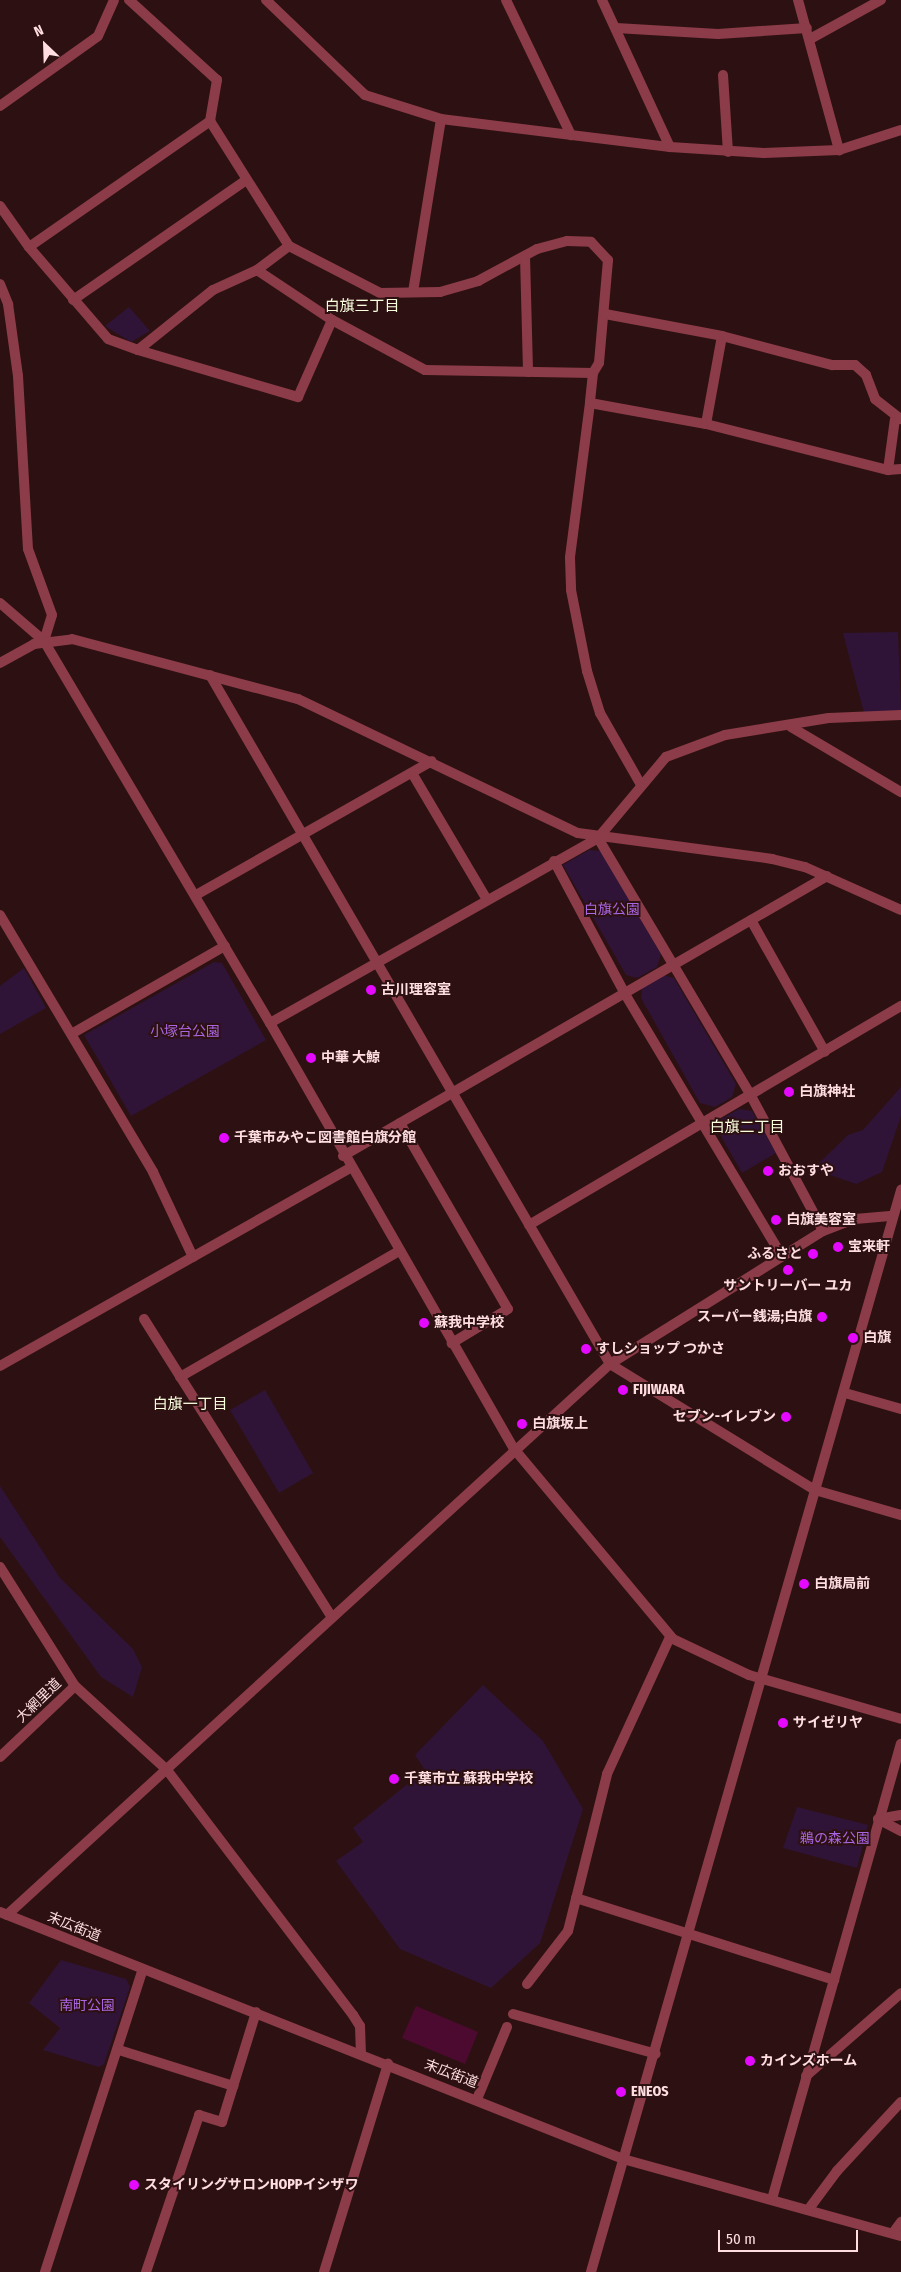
<!DOCTYPE html>
<meta charset="utf-8">
<style>
body{margin:0}
#map{position:relative;width:901px;height:2272px;overflow:hidden;background:#2d1112;font-family:"Fira Sans Condensed","Noto Sans JP",sans-serif}
div>[style]{position:absolute}
.green>*{inset:0;background:#2f1437}
.water>*{inset:0;background:#4d0a30}
.minor>*{height:10px;margin:-5px;padding:0 5px;transform-origin:5px;border-radius:5px;background:#8c3c49}
.tertiary>*{height:10px;margin:-5px;padding:0 5px;transform-origin:5px;border-radius:5px;background:#8c3c49}
.dots>*{width:14px;height:14px;translate:-50% -50%;box-sizing:border-box;border:2px solid #2d1112;border-radius:50%}
span{translate:-50% -50%;white-space:nowrap;text-align:center;line-height:1.15;-webkit-text-stroke:4px #2d1112;paint-order:stroke}
.park-label{font-size:14px;color:#aa65e3}
.poi-label{font-size:14px;color:#ffdde0;font-weight:700}
.left{translate:0 -50%;text-align:left}
.right{translate:-100% -50%;text-align:right}
.street-label{font-size:14px;color:#ffdde0}
.neighbourhood-label{font-size:15px;color:#faffdf}
.north{position:absolute;left:20px;top:20px;width:50px;height:50px;-webkit-text-stroke:4px #2d1112;paint-order:stroke;rotate:336deg;font-size:14px;font-weight:700;line-height:20px;text-align:center;color:#ffdde0}
.north::after{content:'';display:block;margin:auto;width:18px;height:22px;background:#ffdde0;clip-path:polygon(50% 0,100% 100%,50% 72%,0 100%)}
.scale{position:absolute;left:718px;top:2230px;width:140px;height:22px;box-sizing:border-box;border:2px solid #ffdde0;border-top:0;padding-left:6px;font-size:15px;line-height:18px;white-space:nowrap;color:#ffdde0;-webkit-text-stroke:4px #2d1112;paint-order:stroke}
</style>
<div id="map">
<div class="green">
<div style="clip-path:polygon(129px 307px,150px 331px,131px 342px,105px 326px)"></div>
<div style="clip-path:polygon(898px 632px,901px 712px,864px 713px,843px 633px)"></div>
<div style="clip-path:polygon(589px 850px,601px 851px,661px 954px,657px 967px,637px 978px,626px 975px,563px 865px)"></div>
<div style="clip-path:polygon(214px 962px,222px 963px,266px 1040px,131px 1116px,84px 1035px)"></div>
<div style="clip-path:polygon(24px 968px,46px 1008px,0 1034px,0 986px)"></div>
<div style="clip-path:polygon(662px 975px,674px 978px,736px 1084px,732px 1097px,715px 1107px,700px 1103px,641px 998px,642px 986px)"></div>
<div style="clip-path:polygon(901px 1087px,901px 1116px,882px 1172px,856px 1184px,813px 1169px,848px 1135px,863px 1130px)"></div>
<div style="clip-path:polygon(739px 1109px,752px 1111px,776px 1153px,742px 1173px,718px 1131px,721px 1119px)"></div>
<div style="clip-path:polygon(265px 1390px,313px 1473px,279px 1493px,230px 1410px)"></div>
<div style="clip-path:polygon(0 1486px,60px 1578px,133px 1649px,142px 1667px,133px 1697px,101px 1677px,0 1537px)"></div>
<div style="clip-path:polygon(483px 1685px,543px 1741px,583px 1809px,540px 1943px,491px 1988px,400px 1949px,336px 1861px,363px 1842px,353px 1828px,425px 1770px,415px 1755px)"></div>
<div style="clip-path:polygon(797px 1807px,868px 1825px,857px 1868px,783px 1848px)"></div>
<div style="clip-path:polygon(61px 1960px,126px 1979px,130px 1987px,104px 2064px,99px 2067px,43px 2050px,60px 2028px,29px 2003px)"></div>
</div>
<div class="water">
<div style="clip-path:polygon(416px 2006px,478px 2032px,465px 2064px,402px 2038px)"></div>
</div>
<div class="minor">
<div style="left:266px;top:0;width:137px;rotate:43.8deg"></div>
<div style="left:365px;top:95px;width:80px;rotate:17.5deg"></div>
<div style="left:441px;top:119px;width:231px;rotate:7deg"></div>
<div style="left:670px;top:147px;width:94px;rotate:3.7deg"></div>
<div style="left:764px;top:153px;width:75px;rotate:-2.3deg"></div>
<div style="left:839px;top:150px;width:65px;rotate:-17.9deg"></div>
<div style="left:506px;top:0;width:150px;rotate:64.3deg"></div>
<div style="left:602px;top:0;width:162px;rotate:65.2deg"></div>
<div style="left:798px;top:0;width:156px;rotate:74.7deg"></div>
<div style="left:616px;top:28px;width:102px;rotate:3.4deg"></div>
<div style="left:718px;top:34px;width:89px;rotate:-3.9deg"></div>
<div style="left:810px;top:39px;width:81px;rotate:-28.8deg"></div>
<div style="left:723px;top:75px;width:77px;rotate:86.3deg"></div>
<div style="left:0;top:106px;width:120px;rotate:-35.5deg"></div>
<div style="left:98px;top:36px;width:39px;rotate:-66deg"></div>
<div style="left:210px;top:121px;width:148px;rotate:57.7deg"></div>
<div style="left:289px;top:246px;width:102px;rotate:27.3deg"></div>
<div style="left:380px;top:293px;width:60px;rotate:-1deg"></div>
<div style="left:440px;top:292px;width:40px;rotate:-16deg"></div>
<div style="left:478px;top:281px;width:67px;rotate:-28.5deg"></div>
<div style="left:537px;top:249px;width:31px;rotate:-15deg"></div>
<div style="left:567px;top:241px;width:24px;rotate:2deg"></div>
<div style="left:591px;top:242px;width:25px;rotate:47deg"></div>
<div style="left:608px;top:260px;width:103px;rotate:95deg"></div>
<div style="left:599px;top:363px;width:12px;rotate:121deg"></div>
<div style="left:593px;top:373px;width:168px;rotate:-179deg"></div>
<div style="left:425px;top:370px;width:106px;rotate:-151.7deg"></div>
<div style="left:332px;top:320px;width:90px;rotate:-146.3deg"></div>
<div style="left:0;top:206px;width:50px;rotate:54.7deg"></div>
<div style="left:29px;top:247px;width:121px;rotate:49.3deg"></div>
<div style="left:108px;top:339px;width:32px;rotate:20deg"></div>
<div style="left:138px;top:350px;width:167px;rotate:16.4deg"></div>
<div style="left:298px;top:397px;width:84px;rotate:-66.2deg"></div>
<div style="left:29px;top:247px;width:221px;rotate:-34.8deg"></div>
<div style="left:210px;top:121px;width:42px;rotate:-80.3deg"></div>
<div style="left:217px;top:80px;width:119px;rotate:-137.7deg"></div>
<div style="left:525px;top:256px;width:116px;rotate:88.5deg"></div>
<div style="left:0;top:284px;width:22px;rotate:68deg"></div>
<div style="left:8px;top:304px;width:73px;rotate:82.1deg"></div>
<div style="left:18px;top:376px;width:173px;rotate:86.7deg"></div>
<div style="left:28px;top:549px;width:70px;rotate:70deg"></div>
<div style="left:52px;top:615px;width:27px;rotate:107deg"></div>
<div style="left:413px;top:292px;width:175px;rotate:-80.8deg"></div>
<div style="left:73px;top:300px;width:211px;rotate:-34.7deg"></div>
<div style="left:605px;top:314px;width:119px;rotate:10.6deg"></div>
<div style="left:722px;top:336px;width:114px;rotate:14.8deg"></div>
<div style="left:832px;top:365px;width:23px"></div>
<div style="left:855px;top:365px;width:15px;rotate:42deg"></div>
<div style="left:866px;top:375px;width:26px;rotate:69deg"></div>
<div style="left:875px;top:399px;width:33px;rotate:38deg"></div>
<div style="left:138px;top:350px;width:96px;rotate:-38.7deg"></div>
<div style="left:213px;top:290px;width:48px;rotate:-24.4deg"></div>
<div style="left:257px;top:270px;width:40px;rotate:-37deg"></div>
<div style="left:593px;top:373px;width:30px;rotate:96deg"></div>
<div style="left:590px;top:403px;width:118px;rotate:10.3deg"></div>
<div style="left:706px;top:424px;width:188px;rotate:14.2deg"></div>
<div style="left:888px;top:470px;width:13px;rotate:-4deg"></div>
<div style="left:590px;top:403px;width:156px;rotate:97.4deg"></div>
<div style="left:570px;top:558px;width:32px;rotate:88deg"></div>
<div style="left:571px;top:590px;width:83px;rotate:78.8deg"></div>
<div style="left:587px;top:671px;width:44px;rotate:72.8deg"></div>
<div style="left:600px;top:713px;width:81px;rotate:60.3deg"></div>
<div style="left:706px;top:424px;width:89px;rotate:-79.7deg"></div>
<div style="left:888px;top:470px;width:51px;rotate:-82.2deg"></div>
<div style="left:210px;top:675px;width:797px;rotate:59.86deg"></div>
<div style="left:610px;top:1364px;width:241px;rotate:31.6deg"></div>
<div style="left:815px;top:1490px;width:90px;rotate:16.2deg"></div>
<div style="left:791px;top:727px;width:128px;rotate:30.6deg"></div>
<div style="left:412px;top:773px;width:147px;rotate:59.4deg"></div>
<div style="left:598px;top:838px;width:298px;rotate:59.3deg"></div>
<div style="left:750px;top:1094px;width:155px;rotate:61.9deg"></div>
<div style="left:554px;top:861px;width:151px;rotate:61.9deg"></div>
<div style="left:625px;top:994px;width:304px;rotate:59.1deg"></div>
<div style="left:196px;top:895px;width:271px;rotate:-29.6deg"></div>
<div style="left:0;top:915px;width:299px;rotate:59.2deg"></div>
<div style="left:153px;top:1172px;width:94px;rotate:64.8deg"></div>
<div style="left:751px;top:920px;width:151px;rotate:60.7deg"></div>
<div style="left:270px;top:1023px;width:377px;rotate:-29.4deg"></div>
<div style="left:598px;top:838px;width:106px;rotate:-50deg"></div>
<div style="left:666px;top:757px;width:63px;rotate:-20.4deg"></div>
<div style="left:725px;top:735px;width:105px;rotate:-9.3deg"></div>
<div style="left:829px;top:718px;width:72px;rotate:-2.4deg"></div>
<div style="left:73px;top:1033px;width:175px;rotate:-29.8deg"></div>
<div style="left:400px;top:1123px;width:215px;rotate:59.9deg"></div>
<div style="left:508px;top:1309px;width:66px;rotate:148.7deg"></div>
<div style="left:343px;top:1156px;width:559px;rotate:-30.05deg"></div>
<div style="left:529px;top:1225px;width:432px;rotate:-30.5deg"></div>
<div style="left:144px;top:1319px;width:352px;rotate:57.8deg"></div>
<div style="left:0;top:1366px;width:402px;rotate:-29.5deg"></div>
<div style="left:180px;top:1377px;width:253px;rotate:-29.9deg"></div>
<div style="left:845px;top:1393px;width:58px;rotate:15.9deg"></div>
<div style="left:0;top:1567px;width:141px;rotate:57.8deg"></div>
<div style="left:75px;top:1686px;width:125px;rotate:42.4deg"></div>
<div style="left:167px;top:1770px;width:308px;rotate:52.8deg"></div>
<div style="left:353px;top:2015px;width:13px;rotate:58deg"></div>
<div style="left:360px;top:2026px;width:28px;rotate:88deg"></div>
<div style="left:878px;top:1819px;width:26px;rotate:28deg"></div>
<div style="left:878px;top:1819px;width:23px;rotate:-10deg"></div>
<div style="left:576px;top:1898px;width:271px;rotate:17.6deg"></div>
<div style="left:527px;top:1984px;width:67px;rotate:-52.3deg"></div>
<div style="left:568px;top:1931px;width:162px;rotate:-76deg"></div>
<div style="left:607px;top:1774px;width:151px;rotate:-65.3deg"></div>
<div style="left:513px;top:2014px;width:148px;rotate:15.6deg"></div>
<div style="left:119px;top:2050px;width:120px;rotate:17.5deg"></div>
<div style="left:806px;top:2076px;width:126px;rotate:-41.1deg"></div>
<div style="left:477px;top:2099px;width:78px;rotate:-67.4deg"></div>
<div style="left:772px;top:2199px;width:473px;rotate:-74.2deg"></div>
<div style="left:808px;top:2210px;width:49px;rotate:-53.4deg"></div>
<div style="left:837px;top:2171px;width:94px;rotate:-47.2deg"></div>
<div style="left:893px;top:2233px;width:14px;rotate:-54deg"></div>
<div style="left:45px;top:2272px;width:318px;rotate:-72.1deg"></div>
<div style="left:146px;top:2272px;width:166px;rotate:-71.3deg"></div>
<div style="left:199px;top:2115px;width:24px;rotate:17deg"></div>
<div style="left:222px;top:2122px;width:115px;rotate:-72.8deg"></div>
<div style="left:324px;top:2272px;width:218px;rotate:-72.9deg"></div>
</div>
<div class="tertiary">
<div style="left:0;top:603px;width:58px;rotate:40.8deg"></div>
<div style="left:44px;top:641px;width:444px;rotate:59.4deg"></div>
<div style="left:270px;top:1023px;width:492px;rotate:60.2deg"></div>
<div style="left:515px;top:1450px;width:246px;rotate:50.1deg"></div>
<div style="left:673px;top:1639px;width:84px;rotate:25.3deg"></div>
<div style="left:749px;top:1675px;width:158px;rotate:16.1deg"></div>
<div style="left:0;top:663px;width:39px;rotate:-29deg"></div>
<div style="left:34px;top:644px;width:38px;rotate:-7deg"></div>
<div style="left:72px;top:639px;width:234px;rotate:14.9deg"></div>
<div style="left:298px;top:699px;width:310px;rotate:25.6deg"></div>
<div style="left:578px;top:833px;width:196px;rotate:7.6deg"></div>
<div style="left:772px;top:859px;width:34px;rotate:14deg"></div>
<div style="left:805px;top:867px;width:105px;rotate:24.1deg"></div>
<div style="left:0;top:1757px;width:103px;rotate:-43.4deg"></div>
<div style="left:0;top:1912px;width:670px;rotate:21.63deg"></div>
<div style="left:623px;top:2159px;width:288px;rotate:15.5deg"></div>
<div style="left:7px;top:1915px;width:817px;rotate:-42.42deg"></div>
<div style="left:610px;top:1364px;width:251px;rotate:-32deg"></div>
<div style="left:823px;top:1231px;width:34px;rotate:-21deg"></div>
<div style="left:855px;top:1219px;width:38px;rotate:-5deg"></div>
<div style="left:591px;top:2272px;width:1126px;rotate:-74.01deg"></div>
</div>
<div class="dots">
<div style="left:371px;top:990px;background:#e509ff"></div>
<div style="left:311px;top:1058px;background:#e509ff"></div>
<div style="left:789px;top:1092px;background:#e509ff"></div>
<div style="left:224px;top:1138px;background:#e509ff"></div>
<div style="left:768px;top:1171px;background:#e509ff"></div>
<div style="left:776px;top:1220px;background:#e509ff"></div>
<div style="left:838px;top:1247px;background:#e509ff"></div>
<div style="left:813px;top:1254px;background:#e509ff"></div>
<div style="left:788px;top:1270px;background:#e509ff"></div>
<div style="left:822px;top:1317px;background:#e509ff"></div>
<div style="left:424px;top:1323px;background:#e509ff"></div>
<div style="left:853px;top:1338px;background:#e509ff"></div>
<div style="left:586px;top:1349px;background:#e509ff"></div>
<div style="left:623px;top:1390px;background:#e509ff"></div>
<div style="left:786px;top:1417px;background:#e509ff"></div>
<div style="left:522px;top:1424px;background:#e509ff"></div>
<div style="left:804px;top:1584px;background:#e509ff"></div>
<div style="left:783px;top:1723px;background:#e509ff"></div>
<div style="left:394px;top:1779px;background:#e509ff"></div>
<div style="left:750px;top:2061px;background:#e509ff"></div>
<div style="left:621px;top:2092px;background:#e509ff"></div>
<div style="left:134px;top:2185px;background:#e509ff"></div>
</div>
<div class="park-label">
<span style="left:612px;top:910px">白旗公園</span>
<span style="left:185px;top:1032px">小塚台公園</span>
<span style="left:835px;top:1839px">鵜の森公園</span>
<span style="left:87px;top:2006px">南町公園</span>
</div>
<div class="poi-label">
<span class="left" style="left:381px;top:990px">古川理容室</span>
<span class="left" style="left:321px;top:1058px">中華 大鯨</span>
<span class="left" style="left:799px;top:1092px">白旗神社</span>
<span class="left" style="left:234px;top:1138px">千葉市みやこ図書館白旗分館</span>
<span class="left" style="left:778px;top:1171px">おおすや</span>
<span class="left" style="left:786px;top:1220px">白旗美容室</span>
<span class="left" style="left:848px;top:1247px">宝来軒</span>
<span class="right" style="left:803px;top:1254px">ふるさと</span>
<span style="left:788px;top:1286px">サントリーバー ユカ</span>
<span class="right" style="left:812px;top:1317px">スーパー銭湯;白旗</span>
<span class="left" style="left:434px;top:1323px">蘇我中学校</span>
<span class="left" style="left:863px;top:1338px">白旗</span>
<span class="left" style="left:596px;top:1349px">すしショップ つかさ</span>
<span class="left" style="left:633px;top:1390px">FIJIWARA</span>
<span class="right" style="left:776px;top:1417px">セブン-イレブン</span>
<span class="left" style="left:532px;top:1424px">白旗坂上</span>
<span class="left" style="left:814px;top:1584px">白旗局前</span>
<span class="left" style="left:793px;top:1723px">サイゼリヤ</span>
<span class="left" style="left:404px;top:1779px">千葉市立 蘇我中学校</span>
<span class="left" style="left:760px;top:2061px">カインズホーム</span>
<span class="left" style="left:631px;top:2092px">ENEOS</span>
<span class="left" style="left:144px;top:2185px">スタイリングサロンHOPPイシザワ</span>
</div>
<div class="street-label">
<span style="left:39px;top:1701px;rotate:-44deg">大網里道</span>
<span style="left:74px;top:1927px;rotate:22deg">末広街道</span>
<span style="left:451px;top:2074px;rotate:21deg">末広街道</span>
</div>
<div class="neighbourhood-label">
<span style="left:362px;top:307px">白旗三丁目</span>
<span style="left:747px;top:1128px">白旗二丁目</span>
<span style="left:190px;top:1405px">白旗一丁目</span>
</div>
<div class="north">N</div>
<div class="scale">50 m</div>
</div>
